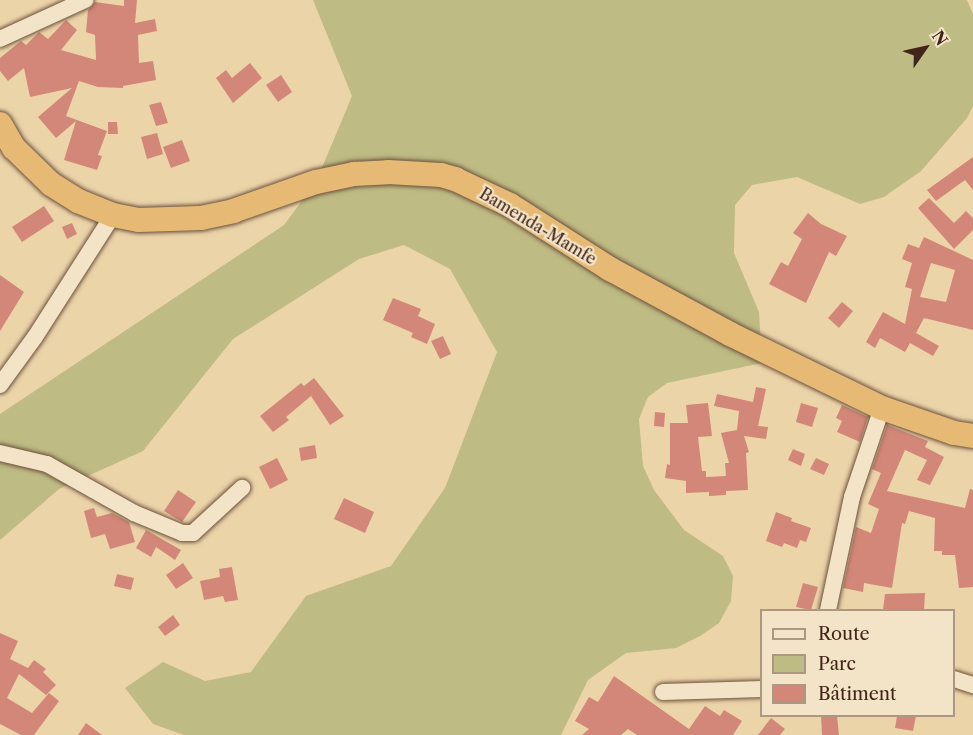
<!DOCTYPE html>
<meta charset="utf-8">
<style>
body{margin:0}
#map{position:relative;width:973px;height:735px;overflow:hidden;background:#ecd4a9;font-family:"Libre Caslon Text",serif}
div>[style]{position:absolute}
.green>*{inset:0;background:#bebb84}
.building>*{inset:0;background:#d38778}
.roads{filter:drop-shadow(0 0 2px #6c513d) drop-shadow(0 0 2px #6c513d)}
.minor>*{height:16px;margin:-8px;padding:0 8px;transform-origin:8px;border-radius:8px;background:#f3e3c7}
.highway>*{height:24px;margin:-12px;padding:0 12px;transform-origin:12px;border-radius:12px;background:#e6ba74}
span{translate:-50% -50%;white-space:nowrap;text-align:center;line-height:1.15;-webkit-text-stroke:4.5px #f3e3c7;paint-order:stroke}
.street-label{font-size:16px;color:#412519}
.legend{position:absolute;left:760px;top:609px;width:195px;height:108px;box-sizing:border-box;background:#f3e3c7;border:2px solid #ac9781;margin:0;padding:8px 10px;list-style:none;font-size:18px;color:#412519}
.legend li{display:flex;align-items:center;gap:12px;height:30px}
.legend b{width:30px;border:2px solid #ac9781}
.north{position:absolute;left:895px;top:18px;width:60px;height:60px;-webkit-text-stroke:4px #f3e3c7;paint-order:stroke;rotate:56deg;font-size:16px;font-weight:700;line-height:24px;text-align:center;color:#412519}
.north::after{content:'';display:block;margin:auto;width:21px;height:27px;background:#412519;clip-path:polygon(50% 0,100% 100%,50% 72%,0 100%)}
</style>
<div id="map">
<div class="green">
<div style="clip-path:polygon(313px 0,967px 0,973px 14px,973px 106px,967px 118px,921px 171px,884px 197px,860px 204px,797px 177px,752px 185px,735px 205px,734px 253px,759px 312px,762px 363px,667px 383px,648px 397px,639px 419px,643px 466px,654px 490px,684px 530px,723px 556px,733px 576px,731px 601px,719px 623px,700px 636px,676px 648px,626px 653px,588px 680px,561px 735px,184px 735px,153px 724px,125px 688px,163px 662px,205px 681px,251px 672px,306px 596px,391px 566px,445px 488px,497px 352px,450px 269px,404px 245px,359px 259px,233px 339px,143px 451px,59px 489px,0 540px,0 414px,284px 225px,316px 182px,352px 96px)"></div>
</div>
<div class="building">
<div style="clip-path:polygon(124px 0,137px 0,135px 23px,155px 19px,157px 31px,138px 35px,139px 63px,153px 61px,156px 80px,123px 86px,123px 88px,98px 87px,79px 81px,66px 116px,107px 131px,98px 155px,102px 156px,97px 170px,64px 160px,76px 121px,56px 138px,38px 117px,72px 88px,30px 97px,24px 68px,8px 81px,0 71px,0 58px,21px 41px,26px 45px,39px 32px,48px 39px,66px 20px,77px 30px,61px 50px,96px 60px,95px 35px,86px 32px,88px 10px,95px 2px,124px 6px)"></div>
<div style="clip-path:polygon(250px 63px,262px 78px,233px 103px,216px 78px,226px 70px,232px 78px)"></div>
<div style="clip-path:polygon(281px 75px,292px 92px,278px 102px,266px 85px)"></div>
<div style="clip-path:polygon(161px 102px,168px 123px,156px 126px,149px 105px)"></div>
<div style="clip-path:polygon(108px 122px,117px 122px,118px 134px,108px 134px)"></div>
<div style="clip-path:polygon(157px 133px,163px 154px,147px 159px,141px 137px)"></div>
<div style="clip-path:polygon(182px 140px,190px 161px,171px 168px,163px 147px)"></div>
<div style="clip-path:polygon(973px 157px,973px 190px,965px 180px,936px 201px,927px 190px)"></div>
<div style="clip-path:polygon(929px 198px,954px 223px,966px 211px,973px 218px,973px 230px,954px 249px,918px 208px)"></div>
<div style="clip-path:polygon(44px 206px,54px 221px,22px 242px,12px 227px)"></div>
<div style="clip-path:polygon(808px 213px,821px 224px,847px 236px,836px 256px,829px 252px,806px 303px,769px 284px,781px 262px,788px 266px,802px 239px,793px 233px)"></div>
<div style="clip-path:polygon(72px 223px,77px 234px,67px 239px,62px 227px)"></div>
<div style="clip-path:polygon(evenodd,924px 237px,973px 260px,973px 330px,924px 318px,916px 333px,939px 346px,933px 356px,910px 343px,905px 352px,880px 338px,875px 348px,866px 342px,883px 312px,905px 324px,912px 289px,905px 287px,912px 263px,902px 259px,908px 244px,919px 248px,924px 237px,931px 263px,955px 270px,946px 302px,920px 297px,931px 263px)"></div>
<div style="clip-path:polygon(0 275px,24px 292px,0 331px)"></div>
<div style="clip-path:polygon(393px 298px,421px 309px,418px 316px,435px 324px,427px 344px,411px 337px,413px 333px,383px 320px)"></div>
<div style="clip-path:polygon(842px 302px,853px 311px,839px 328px,828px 318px)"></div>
<div style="clip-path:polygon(443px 336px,451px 354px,440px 359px,431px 341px)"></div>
<div style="clip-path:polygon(314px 378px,344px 416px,330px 425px,311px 396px,286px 417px,289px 420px,273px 432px,260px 416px,301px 383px,304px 386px)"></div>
<div style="clip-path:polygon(756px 387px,766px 389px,758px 426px,768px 427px,766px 439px,744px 436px,749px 452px,746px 453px,748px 490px,726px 491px,726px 495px,709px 496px,709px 492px,686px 493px,686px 481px,665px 478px,667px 464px,670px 465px,670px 423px,688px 423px,686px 405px,708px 403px,712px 436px,698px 437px,702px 471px,706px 471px,706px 477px,726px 476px,725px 463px,729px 463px,721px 433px,737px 430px,739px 411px,714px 406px,717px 394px,753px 402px)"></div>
<div style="clip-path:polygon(801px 403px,818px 408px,812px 427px,796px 422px)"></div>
<div style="clip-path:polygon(842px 405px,868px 417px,860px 442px,837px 432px,842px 421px,836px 418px)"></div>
<div style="clip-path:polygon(655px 412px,665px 413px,664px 427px,654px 426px)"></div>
<div style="clip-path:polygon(887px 425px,928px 441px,925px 447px,944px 457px,930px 485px,917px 480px,927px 460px,905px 450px,887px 491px,965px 508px,970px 489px,973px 490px,973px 587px,959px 588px,955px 555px,942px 555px,942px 551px,934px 551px,935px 518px,909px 511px,905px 524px,902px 523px,892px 588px,864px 583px,863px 592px,843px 588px,856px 527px,871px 533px,879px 509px,868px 504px,881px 473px,872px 469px)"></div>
<div style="clip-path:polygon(315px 445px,317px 458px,301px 461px,299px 448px)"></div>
<div style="clip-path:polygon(793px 449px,805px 454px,801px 466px,788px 460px)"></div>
<div style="clip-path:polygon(277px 458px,288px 480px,270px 489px,259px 467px)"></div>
<div style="clip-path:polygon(816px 458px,829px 464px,824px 475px,810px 469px)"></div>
<div style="clip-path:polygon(178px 490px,196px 502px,182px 522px,164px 511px)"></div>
<div style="clip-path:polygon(344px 498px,374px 512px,365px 533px,334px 519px)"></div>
<div style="clip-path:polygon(94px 508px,97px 517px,112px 513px,129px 522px,135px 542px,110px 549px,105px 534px,91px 538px,84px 511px)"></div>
<div style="clip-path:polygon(776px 512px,792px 518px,791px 521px,811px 528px,806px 542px,800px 540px,797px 548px,784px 543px,782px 547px,766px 541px)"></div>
<div style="clip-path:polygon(146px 530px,181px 550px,175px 560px,156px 547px,151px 557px,136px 548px)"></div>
<div style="clip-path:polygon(183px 563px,193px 578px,176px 589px,166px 575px)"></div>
<div style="clip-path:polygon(232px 567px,238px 600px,225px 602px,223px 596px,204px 600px,200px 581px,220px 577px,219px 569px)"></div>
<div style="clip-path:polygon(117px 574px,134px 578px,131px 590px,114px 586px)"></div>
<div style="clip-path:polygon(803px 583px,818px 587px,811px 610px,796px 607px)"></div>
<div style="clip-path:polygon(925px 593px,924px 610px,883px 610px,885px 594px)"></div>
<div style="clip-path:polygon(173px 615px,180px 625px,165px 636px,158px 627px)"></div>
<div style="clip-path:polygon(0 633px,18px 641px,10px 659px,28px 668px,34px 660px,46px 669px,43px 672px,56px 685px,46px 695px,19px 674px,7px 698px,32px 713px,49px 693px,59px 701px,34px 735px,21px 735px,0 724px)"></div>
<div style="clip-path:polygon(614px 676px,689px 729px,705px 706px,720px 716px,724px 710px,742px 721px,733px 735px,637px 735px,628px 729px,621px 735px,582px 735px,589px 729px,575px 721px,589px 697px,598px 702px)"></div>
<div style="clip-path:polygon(821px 716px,837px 716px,839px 735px,822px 735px)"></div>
<div style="clip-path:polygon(897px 716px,916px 716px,913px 731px,895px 728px)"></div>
<div style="clip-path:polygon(771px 718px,785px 729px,780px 735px,758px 735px)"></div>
<div style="clip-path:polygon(86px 723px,102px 735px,78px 735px)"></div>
</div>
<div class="roads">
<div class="minor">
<div style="left:0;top:39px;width:94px;rotate:-24.6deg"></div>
<div style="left:0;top:385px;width:59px;rotate:-53.9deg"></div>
<div style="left:35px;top:337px;width:145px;rotate:-57.4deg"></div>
<div style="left:0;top:453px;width:48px;rotate:13.2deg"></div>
<div style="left:47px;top:464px;width:100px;rotate:29.4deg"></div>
<div style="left:134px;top:513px;width:52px;rotate:22.6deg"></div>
<div style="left:182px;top:533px;width:11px"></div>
<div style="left:193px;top:533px;width:67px;rotate:-42.6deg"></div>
<div style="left:828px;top:610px;width:116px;rotate:-78deg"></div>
<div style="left:852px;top:497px;width:94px;rotate:-71.4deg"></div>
<div style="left:954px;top:679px;width:20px;rotate:18deg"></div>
<div style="left:663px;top:692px;width:99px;rotate:-1.7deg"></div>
</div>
<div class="highway">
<div style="left:0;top:124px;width:28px;rotate:60deg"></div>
<div style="left:14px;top:148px;width:52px;rotate:44.2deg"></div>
<div style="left:51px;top:184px;width:32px;rotate:32deg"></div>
<div style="left:78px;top:201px;width:38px;rotate:22deg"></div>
<div style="left:113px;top:215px;width:26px;rotate:11deg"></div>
<div style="left:139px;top:220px;width:62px;rotate:-1.8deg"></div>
<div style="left:201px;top:218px;width:33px;rotate:-12deg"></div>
<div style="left:233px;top:211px;width:88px;rotate:-19.3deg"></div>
<div style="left:316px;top:182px;width:39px;rotate:-12deg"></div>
<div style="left:354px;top:174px;width:34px;rotate:-3deg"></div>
<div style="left:388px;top:172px;width:53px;rotate:3.2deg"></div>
<div style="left:441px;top:175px;width:15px;rotate:16deg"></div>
<div style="left:455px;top:179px;width:61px;rotate:25.3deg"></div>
<div style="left:510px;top:205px;width:119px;rotate:32.6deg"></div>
<div style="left:610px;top:269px;width:136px;rotate:28.4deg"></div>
<div style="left:730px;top:334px;width:169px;rotate:26deg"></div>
<div style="left:882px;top:408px;width:76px;rotate:19.1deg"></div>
<div style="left:954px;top:433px;width:19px;rotate:9deg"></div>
</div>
</div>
<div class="street-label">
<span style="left:538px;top:226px;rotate:31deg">Bamenda-Mamfe</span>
</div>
<ul class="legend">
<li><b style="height:8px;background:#f3e3c7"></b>Route</li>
<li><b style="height:16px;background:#bebb84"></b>Parc</li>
<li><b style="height:16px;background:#d38778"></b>Bâtiment</li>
</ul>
<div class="north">N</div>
</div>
